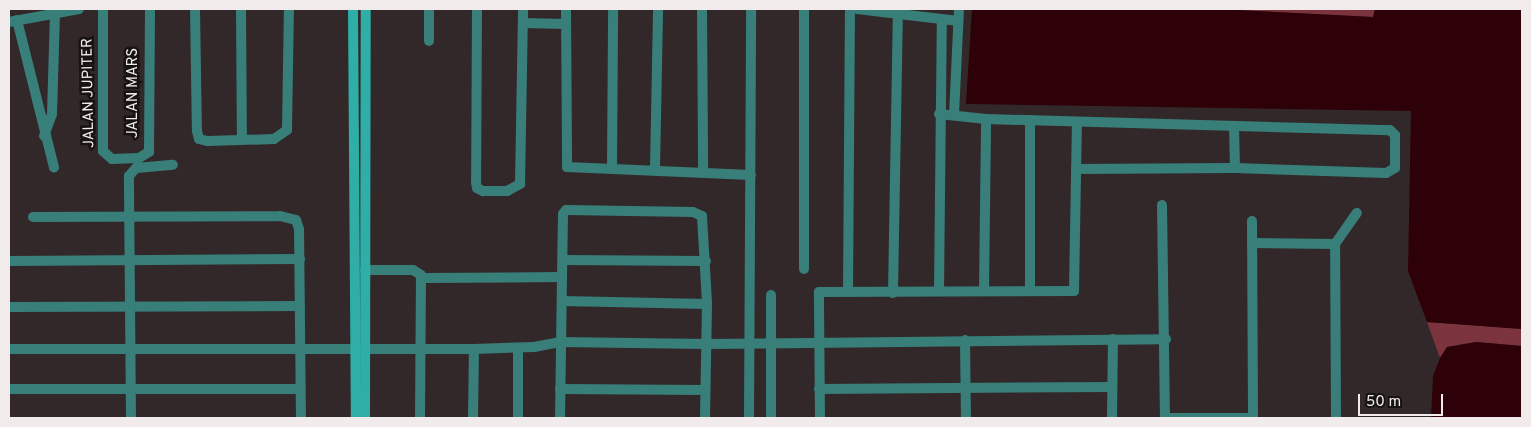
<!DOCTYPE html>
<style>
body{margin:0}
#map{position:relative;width:1531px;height:427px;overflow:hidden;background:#332829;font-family:Overpass,sans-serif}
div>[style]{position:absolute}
.green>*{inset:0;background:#7b343e}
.water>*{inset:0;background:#2e0008}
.minor>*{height:10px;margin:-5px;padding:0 5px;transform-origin:5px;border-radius:5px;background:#387f7a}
.secondary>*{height:10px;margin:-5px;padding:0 5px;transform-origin:5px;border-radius:5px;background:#2eaea6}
span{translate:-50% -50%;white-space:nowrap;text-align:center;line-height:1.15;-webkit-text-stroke:5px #181313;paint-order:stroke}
.street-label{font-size:15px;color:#f2ebeb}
.frame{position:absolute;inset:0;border:10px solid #f2ebeb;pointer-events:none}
.scale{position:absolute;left:1358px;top:394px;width:85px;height:22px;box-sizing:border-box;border:2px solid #f2ebeb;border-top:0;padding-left:6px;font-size:15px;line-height:18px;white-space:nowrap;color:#f2ebeb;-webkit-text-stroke:4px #181313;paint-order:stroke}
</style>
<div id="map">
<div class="green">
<div style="clip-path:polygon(1217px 9px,1375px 9px,1373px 17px)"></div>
<div style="clip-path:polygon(1427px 322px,1522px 329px,1522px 346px,1476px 342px,1447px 347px,1440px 358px)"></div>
</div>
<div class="water">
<div style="clip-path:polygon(972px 9px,1217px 9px,1373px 17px,1375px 9px,1522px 9px,1522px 329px,1427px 322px,1408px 271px,1411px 111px,966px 104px)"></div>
<div style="clip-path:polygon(1476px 342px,1522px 346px,1522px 418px,1431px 418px,1433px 376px,1440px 358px,1447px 347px)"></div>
</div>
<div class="minor">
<div style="left:103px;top:9px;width:142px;rotate:90deg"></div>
<div style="left:103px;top:151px;width:12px;rotate:42deg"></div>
<div style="left:112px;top:159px;width:27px;rotate:-2deg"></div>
<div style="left:139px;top:158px;width:12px;rotate:-31deg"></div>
<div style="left:149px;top:152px;width:143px;rotate:-89.6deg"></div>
<div style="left:195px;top:9px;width:122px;rotate:89.1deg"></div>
<div style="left:197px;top:131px;width:8px;rotate:76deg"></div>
<div style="left:199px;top:139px;width:9px;rotate:13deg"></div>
<div style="left:208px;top:141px;width:66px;rotate:-1.7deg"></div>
<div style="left:274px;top:139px;width:16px;rotate:-35deg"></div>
<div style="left:287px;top:130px;width:121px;rotate:-89.1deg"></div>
<div style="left:241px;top:9px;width:130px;rotate:89.6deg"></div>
<div style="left:477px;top:9px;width:173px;rotate:90.3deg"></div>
<div style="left:476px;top:182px;width:6px;rotate:81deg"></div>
<div style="left:477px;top:188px;width:7px;rotate:27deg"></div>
<div style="left:483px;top:191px;width:24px"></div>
<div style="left:507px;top:191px;width:15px;rotate:-28deg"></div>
<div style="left:520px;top:184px;width:175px;rotate:-89deg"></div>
<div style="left:566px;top:9px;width:158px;rotate:89.6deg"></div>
<div style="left:567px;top:167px;width:184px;rotate:2.5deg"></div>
<div style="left:702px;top:9px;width:163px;rotate:89.6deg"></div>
<div style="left:857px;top:9px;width:102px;rotate:6.8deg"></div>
<div style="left:17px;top:20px;width:152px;rotate:75.9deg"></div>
<div style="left:9px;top:22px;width:71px;rotate:-10.5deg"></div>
<div style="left:523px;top:23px;width:43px;rotate:1.3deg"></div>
<div style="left:429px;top:41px;width:32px;rotate:-90deg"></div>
<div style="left:939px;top:114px;width:47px;rotate:6.1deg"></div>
<div style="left:986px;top:119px;width:404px;rotate:1.6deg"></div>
<div style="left:1390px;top:130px;width:7px;rotate:45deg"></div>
<div style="left:1395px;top:135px;width:33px;rotate:90deg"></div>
<div style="left:1395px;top:168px;width:10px;rotate:151deg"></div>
<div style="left:1386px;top:173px;width:151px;rotate:-178.1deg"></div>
<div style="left:1235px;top:168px;width:159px;rotate:179.6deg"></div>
<div style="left:954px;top:115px;width:106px;rotate:-87.3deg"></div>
<div style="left:1234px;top:127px;width:41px;rotate:88.6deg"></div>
<div style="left:44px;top:136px;width:23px;rotate:-70deg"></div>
<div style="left:52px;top:114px;width:101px;rotate:-88.3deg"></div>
<div style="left:612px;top:169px;width:160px;rotate:-89.6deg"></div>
<div style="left:655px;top:169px;width:160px;rotate:-88.9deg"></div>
<div style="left:1162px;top:205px;width:213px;rotate:89.2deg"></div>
<div style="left:33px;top:217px;width:247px;rotate:-0.2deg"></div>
<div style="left:280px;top:216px;width:16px;rotate:14deg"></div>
<div style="left:296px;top:220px;width:9px;rotate:72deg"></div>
<div style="left:299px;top:229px;width:189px;rotate:89.4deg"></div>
<div style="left:1252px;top:221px;width:197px;rotate:89.7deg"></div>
<div style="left:1252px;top:243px;width:83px;rotate:0.7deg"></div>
<div style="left:563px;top:260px;width:143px;rotate:0.4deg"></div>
<div style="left:9px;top:261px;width:291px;rotate:-0.4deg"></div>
<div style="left:804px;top:269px;width:260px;rotate:-90deg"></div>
<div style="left:365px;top:270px;width:48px"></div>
<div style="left:413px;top:270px;width:9px;rotate:32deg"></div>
<div style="left:421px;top:275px;width:143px;rotate:90.4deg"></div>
<div style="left:562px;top:277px;width:63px;rotate:-89.1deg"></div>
<div style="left:563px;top:214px;width:5px;rotate:-53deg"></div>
<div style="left:566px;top:210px;width:127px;rotate:0.9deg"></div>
<div style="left:693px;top:212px;width:10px;rotate:24deg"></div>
<div style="left:702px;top:216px;width:88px;rotate:86.7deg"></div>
<div style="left:707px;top:304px;width:114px;rotate:91deg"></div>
<div style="left:422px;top:278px;width:140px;rotate:-0.4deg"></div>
<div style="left:562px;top:277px;width:141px;rotate:90.8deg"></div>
<div style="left:939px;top:291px;width:271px;rotate:-89.4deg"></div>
<div style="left:984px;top:291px;width:172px;rotate:-89.3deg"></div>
<div style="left:1030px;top:291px;width:171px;rotate:-90deg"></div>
<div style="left:848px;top:292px;width:283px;rotate:-89.6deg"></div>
<div style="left:893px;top:293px;width:279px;rotate:-89deg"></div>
<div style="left:771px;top:295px;width:123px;rotate:90deg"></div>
<div style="left:562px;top:301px;width:145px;rotate:1.2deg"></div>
<div style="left:9px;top:307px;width:291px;rotate:-0.2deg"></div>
<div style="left:965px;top:340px;width:78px;rotate:89.3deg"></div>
<div style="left:518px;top:348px;width:70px;rotate:90deg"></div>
<div style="left:9px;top:349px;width:465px"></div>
<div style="left:474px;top:349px;width:60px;rotate:-1.9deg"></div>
<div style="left:534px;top:347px;width:26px;rotate:-11deg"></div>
<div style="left:560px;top:342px;width:146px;rotate:0.8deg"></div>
<div style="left:706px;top:344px;width:460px;rotate:-0.6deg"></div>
<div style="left:9px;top:389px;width:291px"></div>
<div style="left:560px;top:389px;width:145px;rotate:0.4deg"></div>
<div style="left:819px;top:389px;width:293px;rotate:-0.4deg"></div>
<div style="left:131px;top:418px;width:242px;rotate:-90.5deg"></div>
<div style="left:129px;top:176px;width:11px;rotate:-49deg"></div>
<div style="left:136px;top:168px;width:37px;rotate:-5deg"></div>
<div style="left:473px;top:418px;width:69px;rotate:-89.2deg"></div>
<div style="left:749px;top:418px;width:409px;rotate:-89.7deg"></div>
<div style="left:820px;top:418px;width:126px;rotate:-90.5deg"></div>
<div style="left:819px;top:292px;width:255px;rotate:-0.2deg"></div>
<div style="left:1074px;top:291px;width:169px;rotate:-89deg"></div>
<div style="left:1112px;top:418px;width:79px;rotate:-89.3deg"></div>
<div style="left:1165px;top:418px;width:88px"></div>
<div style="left:1336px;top:418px;width:174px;rotate:-90.3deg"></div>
<div style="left:1335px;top:244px;width:38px;rotate:-55deg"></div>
</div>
<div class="secondary">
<div style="left:353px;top:9px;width:409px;rotate:89.6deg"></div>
<div style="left:365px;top:418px;width:409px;rotate:-89.9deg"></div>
</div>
<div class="street-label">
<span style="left:89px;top:93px;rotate:-91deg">JALAN JUPITER</span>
<span style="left:134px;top:93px;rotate:-90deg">JALAN MARS</span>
</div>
<div class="frame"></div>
<div class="scale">50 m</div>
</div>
